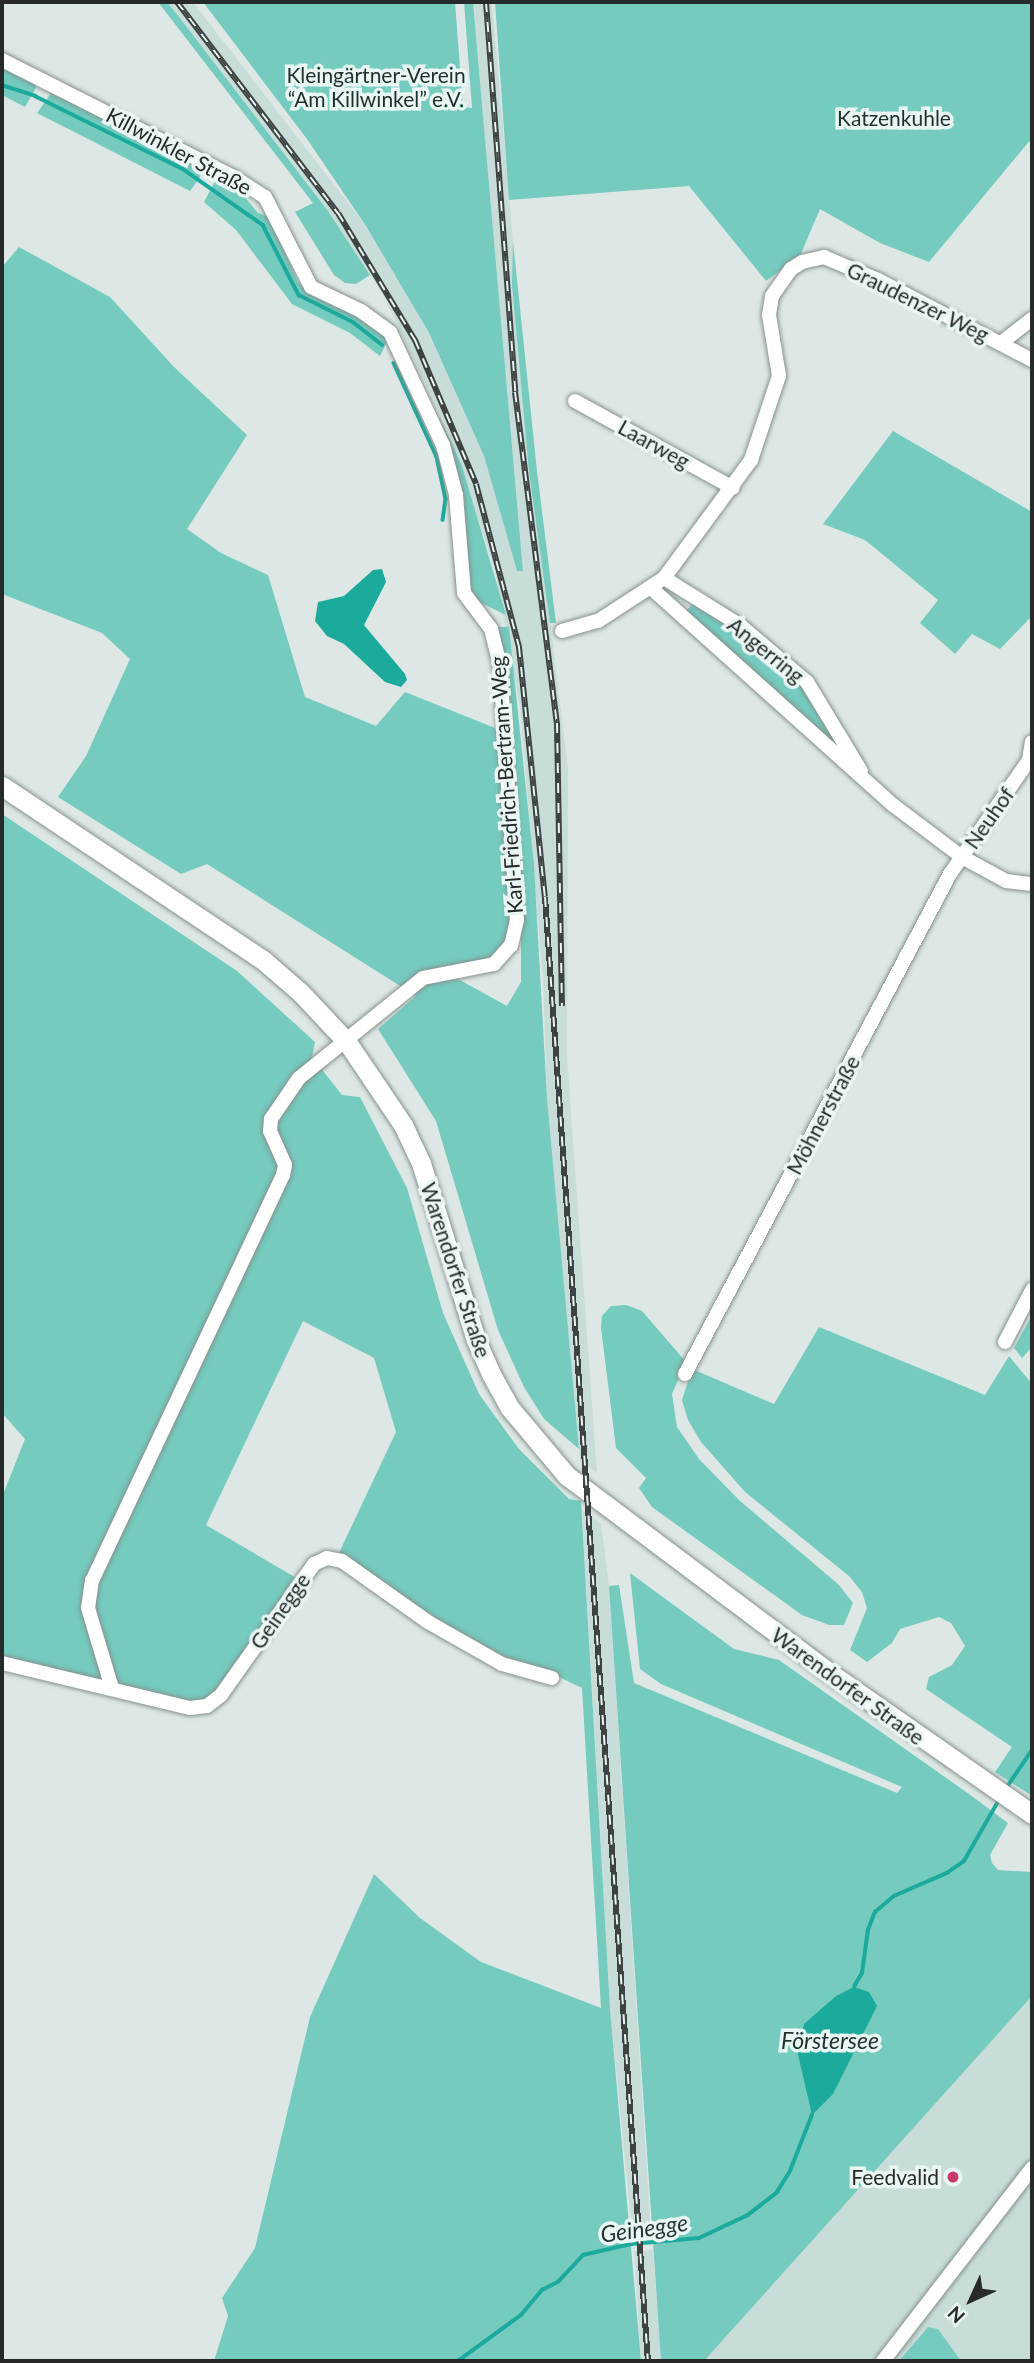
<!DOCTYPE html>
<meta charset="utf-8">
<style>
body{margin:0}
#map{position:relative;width:1034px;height:2363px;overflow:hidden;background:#dde8e6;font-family:Lato,sans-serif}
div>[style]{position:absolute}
.built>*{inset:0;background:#c8ddd9}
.green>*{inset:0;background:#74cbbe}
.water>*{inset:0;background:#1baa9b}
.stream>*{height:3.5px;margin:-1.75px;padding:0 1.75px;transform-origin:1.75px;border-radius:1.75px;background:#1baa9b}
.roads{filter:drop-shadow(0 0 2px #86908e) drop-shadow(0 0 2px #86908e)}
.street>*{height:14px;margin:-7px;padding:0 7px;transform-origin:7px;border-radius:7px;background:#fff}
.secondary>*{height:19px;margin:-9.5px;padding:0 9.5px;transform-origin:9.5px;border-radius:9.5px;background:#fff}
.rail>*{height:6px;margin-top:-3px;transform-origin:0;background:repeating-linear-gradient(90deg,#eaf6f4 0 10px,#3d4242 0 20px);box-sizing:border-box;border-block:2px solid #3d4242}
.dots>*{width:19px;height:19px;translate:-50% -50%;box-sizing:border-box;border:4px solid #eaf6f4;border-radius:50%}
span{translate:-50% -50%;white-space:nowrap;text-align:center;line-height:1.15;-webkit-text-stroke:7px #eaf6f4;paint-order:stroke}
.park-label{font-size:21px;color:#1b312d}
.street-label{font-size:21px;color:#262a2a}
.poi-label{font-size:21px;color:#262a2a}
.right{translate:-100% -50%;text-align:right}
.water-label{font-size:23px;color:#1e3431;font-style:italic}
.frame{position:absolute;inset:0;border:4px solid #262a2a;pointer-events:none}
.north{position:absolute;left:936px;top:2265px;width:70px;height:70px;-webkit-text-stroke:5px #eaf6f4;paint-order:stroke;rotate:225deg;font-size:19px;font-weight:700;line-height:28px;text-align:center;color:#262a2a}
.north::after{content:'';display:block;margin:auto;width:24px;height:32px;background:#262a2a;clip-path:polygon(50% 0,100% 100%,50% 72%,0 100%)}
</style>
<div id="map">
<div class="built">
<div style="clip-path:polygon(167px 2px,193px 2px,366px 226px,429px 334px,484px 456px,517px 571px,523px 570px,473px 2px,492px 2px,513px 241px,518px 356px,568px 769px,567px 1057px,597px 1473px,580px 1461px,547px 1098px,543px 981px,520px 707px,495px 571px,447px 427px,382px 293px,328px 211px)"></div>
<div style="clip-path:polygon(582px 1510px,601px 1523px,609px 1586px,651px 2232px,632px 2232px,610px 2009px)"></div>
<div style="clip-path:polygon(1032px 1996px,1032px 2361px,704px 2361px)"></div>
<div style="clip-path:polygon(653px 2250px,661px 2361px,641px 2361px,634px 2251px)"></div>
</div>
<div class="green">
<div style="clip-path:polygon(158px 2px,167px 2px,179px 17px,328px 211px,370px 275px,356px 284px,345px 283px,334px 275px,295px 212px,313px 203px)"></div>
<div style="clip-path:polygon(203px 2px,455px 2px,463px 107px,472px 108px,464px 2px,473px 2px,523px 571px,517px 571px,484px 456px,429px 333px,366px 226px,307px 139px)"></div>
<div style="clip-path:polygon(1032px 2px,1032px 138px,929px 262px,880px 243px,820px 209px,800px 256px,766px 281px,689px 186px,509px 200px,495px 2px)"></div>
<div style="clip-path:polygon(2px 65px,34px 81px,36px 88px,25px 107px,2px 95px)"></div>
<div style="clip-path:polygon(52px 92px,199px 166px,200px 177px,190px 191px,37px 113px)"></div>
<div style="clip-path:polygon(223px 179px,238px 189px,258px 213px,269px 217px,298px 282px,311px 295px,356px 314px,383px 334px,387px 342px,380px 356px,350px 333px,292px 304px,236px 230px,204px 202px,215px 181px)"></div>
<div style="clip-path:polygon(513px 241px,537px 471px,556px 623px,550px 623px,529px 471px,512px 285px)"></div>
<div style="clip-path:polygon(19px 247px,110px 297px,174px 367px,247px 435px,187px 529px,221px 553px,268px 575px,305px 697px,376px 726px,405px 692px,500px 730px,511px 918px,505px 940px,491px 959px,440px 969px,507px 1006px,521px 982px,521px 904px,497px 627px,509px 627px,534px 865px,547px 1098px,579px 1449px,544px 1419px,524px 1387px,498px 1330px,436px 1121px,378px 1029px,416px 996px,207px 864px,181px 874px,58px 797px,86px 756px,130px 659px,102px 633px,2px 594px,2px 267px)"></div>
<div style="clip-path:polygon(439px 416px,462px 466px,506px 615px,477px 601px,466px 586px,458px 476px)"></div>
<div style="clip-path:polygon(893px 431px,1032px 512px,1032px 616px,1000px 649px,972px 634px,955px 654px,920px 623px,938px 600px,865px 540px,823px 524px)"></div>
<div style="clip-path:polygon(695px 601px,775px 658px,814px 700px,840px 750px,686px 611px)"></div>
<div style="clip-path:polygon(2px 814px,237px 971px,315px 1042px,312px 1057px,342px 1095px,360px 1097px,407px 1188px,443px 1313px,479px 1394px,519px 1449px,569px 1499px,581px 1501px,610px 2009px,641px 2361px,214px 2361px,228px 2316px,222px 2298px,255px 2248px,310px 2017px,374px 1874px,420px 1918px,481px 1962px,601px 2008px,582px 1688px,557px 1676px,502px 1660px,338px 1555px,396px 1432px,374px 1358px,303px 1321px,206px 1525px,298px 1579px,216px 1695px,196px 1704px,2px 1660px,2px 1497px,25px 1439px,2px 1413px)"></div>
<div style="clip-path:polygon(626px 1305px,642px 1311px,686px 1362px,672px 1394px,677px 1427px,699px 1459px,739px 1500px,839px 1585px,853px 1603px,844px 1625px,829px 1625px,802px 1615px,652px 1507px,639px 1488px,646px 1478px,616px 1448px,601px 1328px,602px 1316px,611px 1306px)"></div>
<div style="clip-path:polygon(1032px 1315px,1032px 1347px,1022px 1358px,1014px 1348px)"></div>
<div style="clip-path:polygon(819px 1327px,985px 1395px,1009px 1356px,1032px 1384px,1032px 1796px,995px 1772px,1012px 1747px,926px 1689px,929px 1677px,952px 1665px,965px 1646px,951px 1623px,939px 1617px,900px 1629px,892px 1643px,867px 1662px,850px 1650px,867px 1608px,862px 1592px,849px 1576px,745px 1492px,701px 1442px,688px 1420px,682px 1400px,692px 1369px,774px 1404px)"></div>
<div style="clip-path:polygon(630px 1573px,734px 1649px,779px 1660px,969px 1794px,1008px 1823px,990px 1855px,992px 1863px,998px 1870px,1032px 1872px,1032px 1996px,704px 2361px,661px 2361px,609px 1586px,619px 1585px,634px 1683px,897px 1793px,902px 1787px,661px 1684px,640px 1669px)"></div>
<div style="clip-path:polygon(928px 2327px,938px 2329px,961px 2361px,899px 2361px)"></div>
</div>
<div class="water">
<div style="clip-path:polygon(373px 570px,382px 569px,386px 582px,364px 625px,405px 674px,407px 680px,401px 687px,385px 682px,344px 644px,327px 636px,315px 621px,318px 602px,344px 596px)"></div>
<div style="clip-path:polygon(854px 1987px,869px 1992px,877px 2006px,833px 2094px,812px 2115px,797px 2050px,804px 2024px,836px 1996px)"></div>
</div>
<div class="stream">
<div style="left:2px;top:85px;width:35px;rotate:18deg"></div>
<div style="left:35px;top:96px;width:165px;rotate:26.3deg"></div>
<div style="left:183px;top:169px;width:98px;rotate:35deg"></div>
<div style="left:263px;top:225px;width:79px;rotate:62.8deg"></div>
<div style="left:299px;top:295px;width:60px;rotate:26.6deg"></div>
<div style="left:353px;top:322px;width:37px;rotate:38deg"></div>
<div style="left:394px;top:363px;width:103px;rotate:65.4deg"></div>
<div style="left:437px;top:457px;width:43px;rotate:77.9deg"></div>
<div style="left:446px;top:499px;width:21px;rotate:98deg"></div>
<div style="left:1007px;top:1787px;width:45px;rotate:-56deg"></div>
<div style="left:854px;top:1987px;width:16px;rotate:-60deg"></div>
<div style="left:862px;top:1973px;width:43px;rotate:-82.1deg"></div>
<div style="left:868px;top:1930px;width:19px;rotate:-69deg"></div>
<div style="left:875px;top:1912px;width:25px;rotate:-40deg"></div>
<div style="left:894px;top:1896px;width:58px;rotate:-23.5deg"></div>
<div style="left:947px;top:1873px;width:21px;rotate:-35deg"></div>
<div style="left:964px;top:1861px;width:70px;rotate:-60.2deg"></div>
<div style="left:458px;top:2361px;width:78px;rotate:-36.1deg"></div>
<div style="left:521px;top:2315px;width:33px;rotate:-50deg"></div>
<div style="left:542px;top:2290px;width:18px;rotate:-27deg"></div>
<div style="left:558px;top:2282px;width:37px;rotate:-47deg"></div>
<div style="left:583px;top:2255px;width:49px;rotate:-12.9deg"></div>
<div style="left:631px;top:2244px;width:68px;rotate:-5deg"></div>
<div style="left:699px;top:2238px;width:54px;rotate:-25.1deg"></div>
<div style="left:748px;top:2215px;width:37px;rotate:-38deg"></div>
<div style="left:777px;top:2192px;width:25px;rotate:-58deg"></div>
<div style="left:790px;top:2171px;width:60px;rotate:-68.6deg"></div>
</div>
<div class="roads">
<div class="street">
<div style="left:2px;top:60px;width:260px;rotate:26.8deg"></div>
<div style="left:234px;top:177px;width:37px;rotate:33deg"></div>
<div style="left:265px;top:197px;width:101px;rotate:62.9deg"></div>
<div style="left:311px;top:287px;width:55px;rotate:25.6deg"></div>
<div style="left:361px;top:311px;width:36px;rotate:36deg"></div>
<div style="left:390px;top:332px;width:125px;rotate:64.9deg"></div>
<div style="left:443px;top:445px;width:52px;rotate:75.4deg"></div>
<div style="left:456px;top:495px;width:98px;rotate:85.3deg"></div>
<div style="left:464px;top:593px;width:45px;rotate:53.1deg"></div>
<div style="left:491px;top:629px;width:38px;rotate:76deg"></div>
<div style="left:500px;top:666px;width:255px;rotate:86.2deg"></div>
<div style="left:517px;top:920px;width:26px;rotate:103deg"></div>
<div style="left:511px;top:945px;width:25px;rotate:132deg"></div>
<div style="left:494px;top:964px;width:72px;rotate:168.8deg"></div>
<div style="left:423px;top:978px;width:159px;rotate:141.1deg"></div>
<div style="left:299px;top:1078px;width:50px;rotate:124.3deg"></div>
<div style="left:271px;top:1119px;width:12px;rotate:95deg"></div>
<div style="left:270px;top:1131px;width:37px;rotate:66deg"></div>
<div style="left:285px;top:1165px;width:10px;rotate:101deg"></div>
<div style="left:283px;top:1175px;width:448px;rotate:115.2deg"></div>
<div style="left:92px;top:1580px;width:28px;rotate:98deg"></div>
<div style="left:88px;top:1608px;width:84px;rotate:73.3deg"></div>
<div style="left:1001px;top:343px;width:39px;rotate:-38deg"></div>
<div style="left:575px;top:401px;width:180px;rotate:28.8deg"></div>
<div style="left:664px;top:578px;width:91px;rotate:31.9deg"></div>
<div style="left:741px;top:626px;width:87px;rotate:40.3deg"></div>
<div style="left:807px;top:682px;width:104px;rotate:58.8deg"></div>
<div style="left:651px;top:588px;width:325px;rotate:41.9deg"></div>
<div style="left:893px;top:805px;width:86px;rotate:37deg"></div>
<div style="left:962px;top:857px;width:50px;rotate:28.6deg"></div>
<div style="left:1006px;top:881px;width:26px;rotate:7deg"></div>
<div style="left:562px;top:631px;width:37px;rotate:-16deg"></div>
<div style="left:598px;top:621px;width:79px;rotate:-33.1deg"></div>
<div style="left:664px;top:578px;width:147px;rotate:-53.6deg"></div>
<div style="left:751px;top:460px;width:89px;rotate:-71.6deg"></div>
<div style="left:779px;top:376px;width:62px;rotate:-99.3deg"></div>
<div style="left:769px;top:315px;width:19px;rotate:-81deg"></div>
<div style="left:772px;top:296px;width:33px;rotate:-55deg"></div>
<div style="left:791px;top:269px;width:13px;rotate:-32deg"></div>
<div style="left:802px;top:262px;width:23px;rotate:-13deg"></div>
<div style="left:824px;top:257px;width:59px;rotate:23.1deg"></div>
<div style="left:878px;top:280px;width:174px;rotate:27.5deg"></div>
<div style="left:1005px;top:1342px;width:59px;rotate:-62.6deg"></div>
<div style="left:685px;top:1374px;width:566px;rotate:-62.08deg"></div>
<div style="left:950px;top:874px;width:139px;rotate:-55.3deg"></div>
<div style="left:1029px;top:760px;width:18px;rotate:-81deg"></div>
<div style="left:2px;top:1663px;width:193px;rotate:13.5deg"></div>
<div style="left:190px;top:1708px;width:17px;rotate:-7deg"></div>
<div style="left:207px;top:1706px;width:18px;rotate:-38deg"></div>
<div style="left:221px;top:1695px;width:161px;rotate:-54.6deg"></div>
<div style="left:314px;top:1564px;width:14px;rotate:-25deg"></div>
<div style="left:327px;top:1558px;width:15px;rotate:11deg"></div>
<div style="left:342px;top:1561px;width:105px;rotate:35.3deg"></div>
<div style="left:428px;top:1622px;width:85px;rotate:29.6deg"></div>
<div style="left:502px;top:1664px;width:52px;rotate:15.6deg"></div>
<div style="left:883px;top:2361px;width:244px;rotate:-52.3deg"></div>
</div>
<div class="secondary">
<div style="left:2px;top:786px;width:314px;rotate:33.7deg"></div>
<div style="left:263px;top:960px;width:49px;rotate:40.9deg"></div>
<div style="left:300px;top:992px;width:69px;rotate:46.8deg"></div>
<div style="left:347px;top:1042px;width:100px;rotate:56deg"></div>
<div style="left:403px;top:1125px;width:42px;rotate:64.7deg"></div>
<div style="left:421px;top:1163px;width:185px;rotate:72.7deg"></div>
<div style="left:476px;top:1340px;width:37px;rotate:66deg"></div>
<div style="left:491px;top:1374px;width:38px;rotate:61deg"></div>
<div style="left:509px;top:1407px;width:89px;rotate:50deg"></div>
<div style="left:566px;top:1475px;width:326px;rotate:36.9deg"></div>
<div style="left:827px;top:1671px;width:250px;rotate:34.9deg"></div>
</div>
</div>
<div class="rail">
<div style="left:177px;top:2px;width:265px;rotate:52.7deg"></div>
<div style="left:338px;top:213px;width:149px;rotate:58.8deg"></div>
<div style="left:415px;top:340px;width:156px;rotate:67deg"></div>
<div style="left:476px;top:484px;width:169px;rotate:75.2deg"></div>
<div style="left:519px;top:647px;width:251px;rotate:84.1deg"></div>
<div style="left:545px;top:897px;width:1468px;rotate:85.98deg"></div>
<div style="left:486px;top:2px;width:391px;rotate:85.7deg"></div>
<div style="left:515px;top:392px;width:334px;rotate:82.8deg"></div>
<div style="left:557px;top:723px;width:283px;rotate:89deg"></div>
</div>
<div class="dots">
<div style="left:953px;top:2177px;background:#c83b6b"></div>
</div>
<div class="park-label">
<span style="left:376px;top:87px">Kleingärtner-Verein<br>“Am Killwinkel” e.V.</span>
<span style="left:894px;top:118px">Katzenkuhle</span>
</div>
<div class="street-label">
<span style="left:179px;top:151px;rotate:28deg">Killwinkler Straße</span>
<span style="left:918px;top:302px;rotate:26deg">Graudenzer Weg</span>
<span style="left:654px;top:444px;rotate:29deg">Laarweg</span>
<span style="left:766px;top:650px;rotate:39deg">Angerring</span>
<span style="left:506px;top:785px;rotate:-94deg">Karl-Friedrich-Bertram-Weg</span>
<span style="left:989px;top:818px;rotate:-55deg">Neuhof</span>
<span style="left:823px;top:1115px;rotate:-62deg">Möhnerstraße</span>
<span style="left:456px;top:1270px;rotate:72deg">Warendorfer Straße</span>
<span style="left:280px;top:1611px;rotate:-55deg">Geinegge</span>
<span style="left:848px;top:1686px;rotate:36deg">Warendorfer Straße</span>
</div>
<div class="poi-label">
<span class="right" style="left:939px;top:2177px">Feedvalid</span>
</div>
<div class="water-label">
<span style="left:830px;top:2040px">Förstersee</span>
<span style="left:644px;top:2228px;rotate:-8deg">Geinegge</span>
</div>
<div class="frame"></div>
<div class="north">N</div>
</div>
